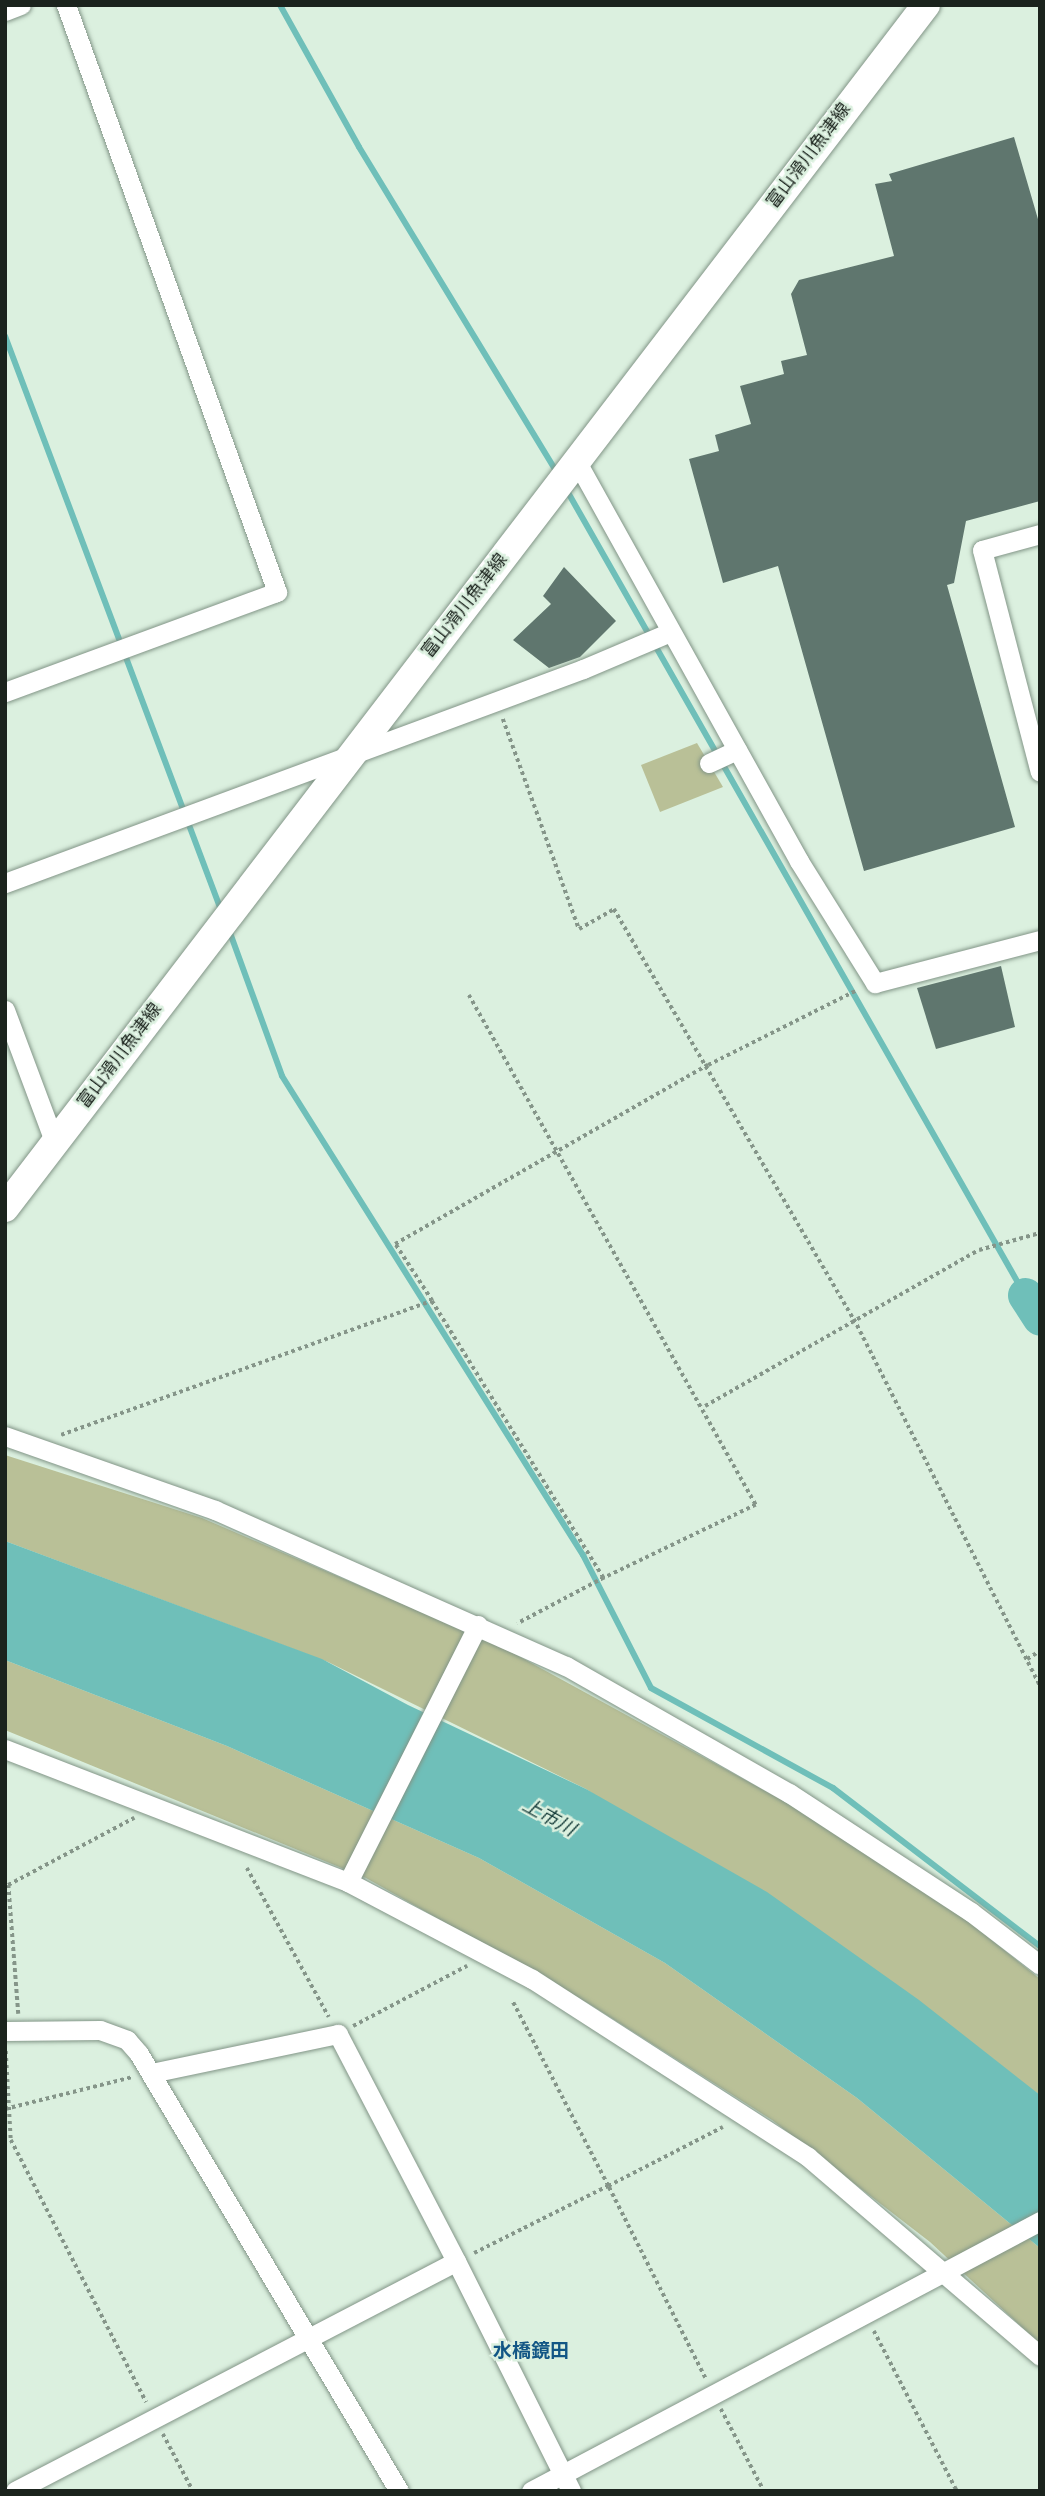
<!DOCTYPE html>
<meta charset="utf-8">
<style>
body{margin:0}
#map{position:relative;width:1045px;height:2496px;overflow:hidden;background:#dbf0df;font-family:Overpass,"Noto Sans JP",sans-serif}
div>[style]{position:absolute}
.green>*{inset:0;background:#b9c097}
.water>*{inset:0;background:#6fbfb9}
.stream>*{height:6px;margin:-3px;padding:0 3px;transform-origin:3px;border-radius:3px;background:#6fbfb9}
.river>*{height:35px;margin:-17.5px;padding:0 17.5px;transform-origin:17.5px;border-radius:17.5px;background:#6fbfb9}
.building>*{inset:0;background:#5f766e}
.path>*{height:3.5px;margin-top:-1.75px;transform-origin:0;background:repeating-linear-gradient(90deg,#859589 0 3.5px,transparent 0 7px)}
.roads{filter:drop-shadow(0 0 2px #829587) drop-shadow(0 0 2px #829587)}
.street>*{height:19px;margin:-9.5px;padding:0 9.5px;transform-origin:9.5px;border-radius:9.5px;background:#fff}
.secondary>*{height:28px;margin:-14px;padding:0 14px;transform-origin:14px;border-radius:14px;background:#fff}
span{translate:-50% -50%;white-space:nowrap;text-align:center;line-height:1.15;-webkit-text-stroke:5px #dbf0df;paint-order:stroke}
.street-label{font-size:18px;color:#1b231d}
.water-label{font-size:19px;color:#113836;font-style:italic}
.neighbourhood-label{font-size:19px;color:#125685;font-weight:700}
.frame{position:absolute;inset:0;border:7px solid #1b231d;pointer-events:none}
</style>
<div id="map">
<div class="green">
<div style="clip-path:polygon(697px 743px,723px 787px,660px 812px,641px 765px)"></div>
<div style="clip-path:polygon(5px 1455px,202px 1518px,500px 1646px,802px 1811px,947px 1904px,1040px 1979px,1040px 2095px,586px 1789px,328px 1662px,5px 1541px)"></div>
<div style="clip-path:polygon(5px 1660px,227px 1746px,479px 1858px,665px 1963px,857px 2098px,1040px 2248px,1040px 2344px,930px 2242px,772px 2120px,591px 2005px,366px 1878px,5px 1730px)"></div>
</div>
<div class="water">
<div style="clip-path:polygon(5px 1541px,322px 1659px,408px 1705px,586px 1789px,767px 1892px,919px 2000px,1040px 2095px,1040px 2248px,857px 2098px,665px 1963px,479px 1858px,227px 1746px,5px 1660px)"></div>
</div>
<div class="stream">
<div style="left:280px;top:5px;width:162px;rotate:60.9deg"></div>
<div style="left:359px;top:147px;width:381px;rotate:58.7deg"></div>
<div style="left:5px;top:336px;width:613px;rotate:69.38deg"></div>
<div style="left:566px;top:489px;width:928px;rotate:60.34deg"></div>
<div style="left:229px;top:930px;width:155px;rotate:70deg"></div>
<div style="left:282px;top:1076px;width:566px;rotate:57.86deg"></div>
<div style="left:583px;top:1555px;width:149px;rotate:62.9deg"></div>
<div style="left:651px;top:1688px;width:208px;rotate:28.8deg"></div>
<div style="left:833px;top:1788px;width:260px;rotate:37.4deg"></div>
</div>
<div class="river">
<div style="left:1025px;top:1295px;width:27px;rotate:57deg"></div>
</div>
<div class="building">
<div style="clip-path:polygon(1014px 137px,1040px 226px,1040px 501px,966px 521px,954px 583px,947px 585px,1015px 827px,864px 871px,778px 566px,723px 583px,689px 459px,719px 451px,715px 435px,751px 424px,740px 386px,784px 374px,781px 361px,807px 355px,791px 294px,799px 280px,894px 256px,875px 184px,892px 181px,889px 174px)"></div>
<div style="clip-path:polygon(564px 567px,616px 621px,580px 657px,549px 668px,513px 640px,551px 604px,543px 596px)"></div>
<div style="clip-path:polygon(1001px 966px,1015px 1027px,936px 1049px,917px 988px)"></div>
</div>
<div class="path">
<div style="left:503px;top:719px;width:223px;rotate:70.1deg"></div>
<div style="left:579px;top:929px;width:40px;rotate:-29.7deg"></div>
<div style="left:614px;top:909px;width:475px;rotate:59.7deg"></div>
<div style="left:854px;top:1319px;width:411px;rotate:63.1deg"></div>
<div style="left:469px;top:995px;width:585px;rotate:60.63deg"></div>
<div style="left:756px;top:1505px;width:169px;rotate:154.3deg"></div>
<div style="left:432px;top:1301px;width:326px;rotate:58.2deg"></div>
<div style="left:604px;top:1578px;width:98px;rotate:152.1deg"></div>
<div style="left:705px;top:1406px;width:315px;rotate:-29.7deg"></div>
<div style="left:979px;top:1250px;width:63px;rotate:-15.6deg"></div>
<div style="left:61px;top:1435px;width:394px;rotate:-19.9deg"></div>
<div style="left:432px;top:1301px;width:68px;rotate:-123deg"></div>
<div style="left:395px;top:1244px;width:361px;rotate:-29.8deg"></div>
<div style="left:708px;top:1065px;width:167px;rotate:-26.7deg"></div>
<div style="left:1027px;top:1659px;width:15px;rotate:-32deg"></div>
<div style="left:247px;top:1868px;width:170px;rotate:61.2deg"></div>
<div style="left:18px;top:2014px;width:129px;rotate:-94.4deg"></div>
<div style="left:8px;top:1885px;width:143px;rotate:-28deg"></div>
<div style="left:353px;top:2026px;width:129px;rotate:-27.8deg"></div>
<div style="left:6px;top:2051px;width:89px;rotate:86.8deg"></div>
<div style="left:11px;top:2140px;width:295px;rotate:62.7deg"></div>
<div style="left:5px;top:2109px;width:131px;rotate:-14.1deg"></div>
<div style="left:474px;top:2253px;width:150px;rotate:-26.6deg"></div>
<div style="left:608px;top:2186px;width:208px;rotate:-117.4deg"></div>
<div style="left:874px;top:2331px;width:180px;rotate:62.6deg"></div>
<div style="left:705px;top:2378px;width:215px;rotate:-116.8deg"></div>
<div style="left:608px;top:2186px;width:129px;rotate:-27.2deg"></div>
<div style="left:721px;top:2409px;width:93px;rotate:62.3deg"></div>
<div style="left:163px;top:2434px;width:64px;rotate:62.2deg"></div>
</div>
<div class="roads">
<div class="street">
<div style="left:5px;top:11px;width:17px;rotate:-21deg"></div>
<div style="left:577px;top:462px;width:457px;rotate:60.9deg"></div>
<div style="left:799px;top:861px;width:144px;rotate:58.1deg"></div>
<div style="left:875px;top:983px;width:171px;rotate:-14.6deg"></div>
<div style="left:1040px;top:534px;width:60px;rotate:164.6deg"></div>
<div style="left:982px;top:550px;width:229px;rotate:75.4deg"></div>
<div style="left:5px;top:692px;width:290px;rotate:-20.2deg"></div>
<div style="left:277px;top:592px;width:624px;rotate:-109.77deg"></div>
<div style="left:709px;top:763px;width:31px;rotate:-25deg"></div>
<div style="left:5px;top:883px;width:616px;rotate:-20.32deg"></div>
<div style="left:583px;top:669px;width:95px;rotate:-23deg"></div>
<div style="left:5px;top:1010px;width:143px;rotate:69.5deg"></div>
<div style="left:5px;top:1436px;width:223px;rotate:19.4deg"></div>
<div style="left:215px;top:1510px;width:384px;rotate:24deg"></div>
<div style="left:566px;top:1666px;width:257px;rotate:29.7deg"></div>
<div style="left:789px;top:1793px;width:217px;rotate:33.2deg"></div>
<div style="left:971px;top:1912px;width:87px;rotate:37.5deg"></div>
<div style="left:5px;top:1749px;width:368px;rotate:21.2deg"></div>
<div style="left:348px;top:1882px;width:208px;rotate:27.8deg"></div>
<div style="left:532px;top:1979px;width:328px;rotate:32.8deg"></div>
<div style="left:808px;top:2157px;width:306px;rotate:40.6deg"></div>
<div style="left:348px;top:1882px;width:288px;rotate:-63.2deg"></div>
<div style="left:5px;top:2031px;width:95px;rotate:-0.6deg"></div>
<div style="left:100px;top:2030px;width:29px;rotate:20deg"></div>
<div style="left:127px;top:2040px;width:18px;rotate:49deg"></div>
<div style="left:139px;top:2054px;width:508px;rotate:59.25deg"></div>
<div style="left:456px;top:2261px;width:257px;rotate:63.4deg"></div>
<div style="left:15px;top:2491px;width:497px;rotate:-27.5deg"></div>
<div style="left:456px;top:2261px;width:256px;rotate:-117.5deg"></div>
<div style="left:338px;top:2034px;width:191px;rotate:168.2deg"></div>
<div style="left:531px;top:2491px;width:576px;rotate:-27.94deg"></div>
</div>
<div class="secondary">
<div style="left:5px;top:1208px;width:1515px;rotate:-52.56deg"></div>
</div>
</div>
<div class="street-label">
<span style="left:810px;top:157px;rotate:-53deg">富山滑川魚津線</span>
<span style="left:466px;top:607px;rotate:-52deg">富山滑川魚津線</span>
<span style="left:121px;top:1057px;rotate:-53deg">富山滑川魚津線</span>
</div>
<div class="water-label">
<span style="left:548px;top:1819px;rotate:29deg">上市川</span>
</div>
<div class="neighbourhood-label">
<span style="left:531px;top:2353px">水橋鏡田</span>
</div>
<div class="frame"></div>
</div>
